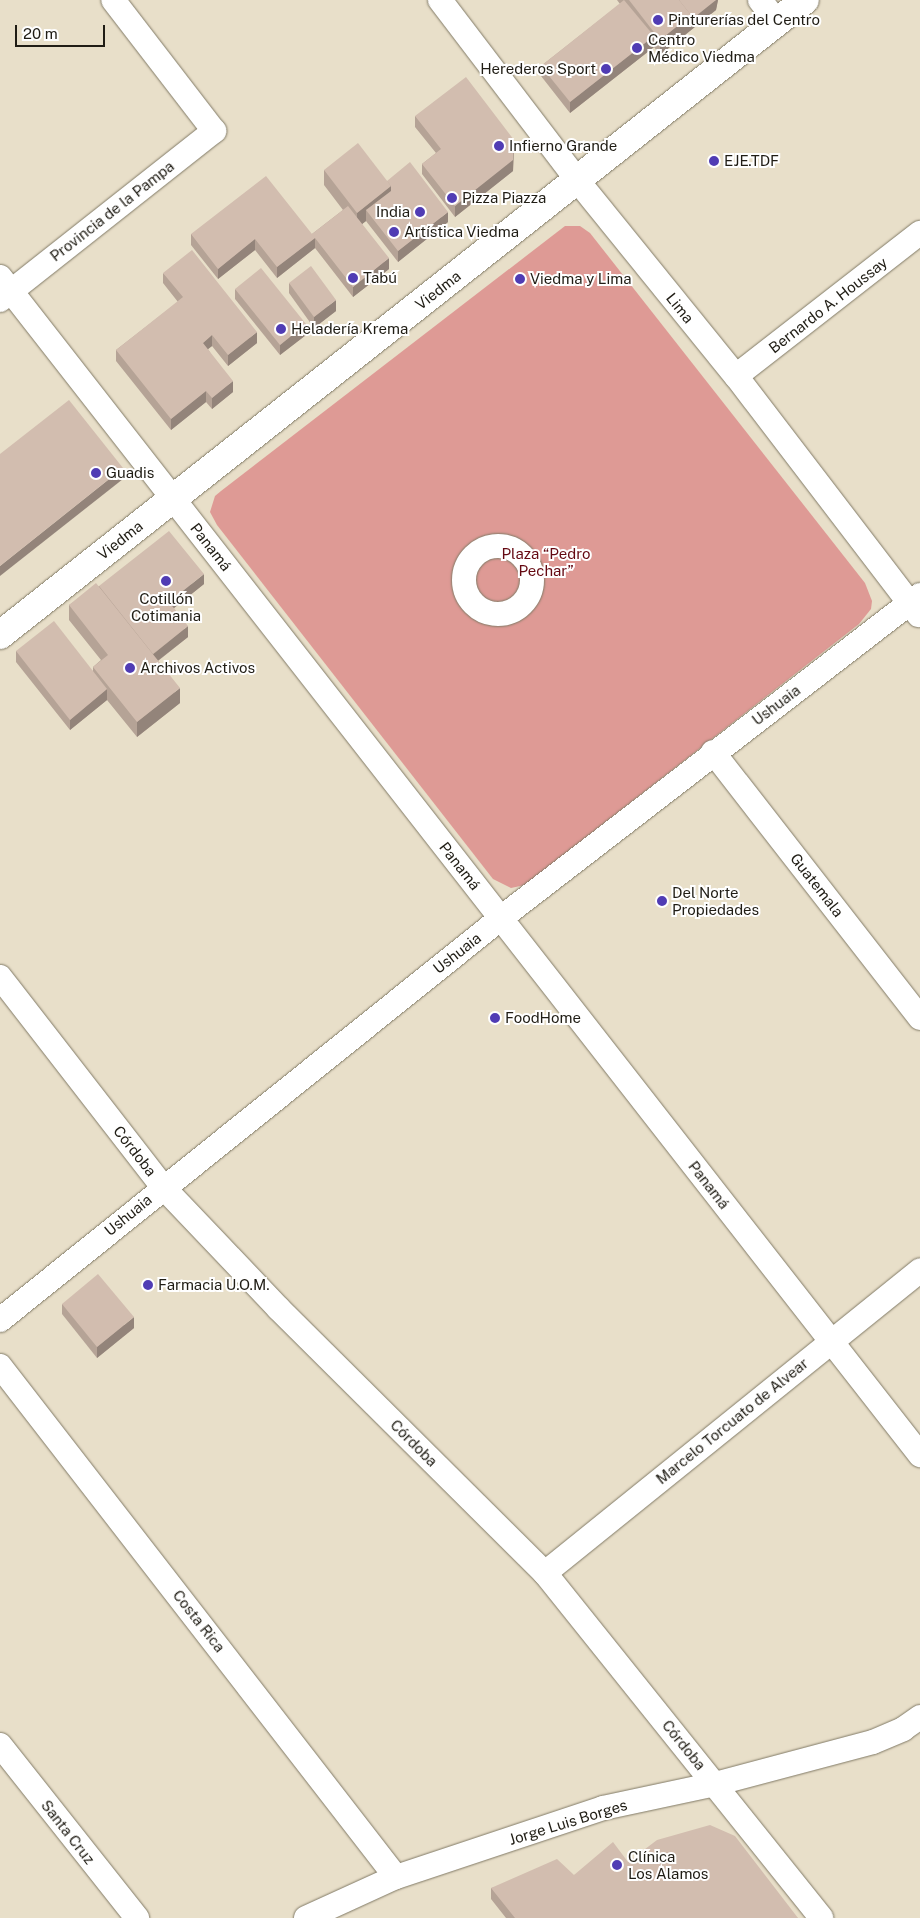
<!DOCTYPE html>
<meta charset="utf-8">
<style>
body{margin:0}
#map{position:relative;width:920px;height:1918px;overflow:hidden;background:#e8dfc9;font-family:"Public Sans",sans-serif}
div>[style]{position:absolute}
.green>*{inset:0;background:#de9a95}
.roads{filter:drop-shadow(0 0 1px #817a66) drop-shadow(0 0 1px #817a66)}
.street>*{height:24px;margin:-12px;padding:0 12px;transform-origin:12px;border-radius:12px;background:#fff}
.street>.ring{margin:-12px;padding:0;box-sizing:content-box;background:none;border:24px solid #fff;border-radius:50%}
.secondary>*{height:28px;margin:-14px;padding:0 14px;transform-origin:14px;border-radius:14px;background:#fff}
.wall>*{inset:0;background:#b5a396}
.shaded-wall>*{inset:0;background:#93847a}
.building>*{inset:0;background:#d2bdaf}
.dots>*{width:14px;height:14px;translate:-50% -50%;box-sizing:border-box;border:2px solid #fff;border-radius:50%}
span{translate:-50% -50%;white-space:nowrap;text-align:center;line-height:1.15;-webkit-text-stroke:4px #fff;paint-order:stroke}
.poi-label{font-size:15px;color:#201d15}
.left{translate:0 -50%;text-align:left}
.right{translate:-100% -50%;text-align:right}
.street-label{font-size:15px;color:#201d15}
.park-label{font-size:15px;color:#650912}
.scale{position:absolute;left:15px;top:25px;width:90px;height:22px;box-sizing:border-box;border:2px solid #201d15;border-top:0;padding-left:6px;font-size:15px;line-height:18px;white-space:nowrap;color:#201d15;-webkit-text-stroke:4px #fff;paint-order:stroke}
</style>
<div id="map">
<div class="green">
<div style="clip-path:polygon(565px 226px,580px 226px,590px 233px,865px 583px,872px 601px,871px 609px,859px 624px,525px 885px,511px 888px,493px 879px,217px 525px,210px 512px,215px 496px,221px 491px)"></div>
</div>
<div class="roads">
<div class="street">
<div style="left:440px;top:0;width:226px;rotate:52.7deg"></div>
<div style="left:577px;top:180px;width:252px;rotate:51deg"></div>
<div style="left:736px;top:376px;width:301px;rotate:52.6deg"></div>
<div style="left:760px;top:0;width:28px;rotate:52deg"></div>
<div style="left:0;top:277px;width:1495px;rotate:52.01deg"></div>
<div style="left:0;top:300px;width:273px;rotate:-38.3deg"></div>
<div style="left:214px;top:131px;width:165px;rotate:-127.6deg"></div>
<div style="left:736px;top:376px;width:233px;rotate:-37.9deg"></div>
<div class="ring" style="left:464px;top:546px;width:44px;height:44px"></div>
<div style="left:713px;top:752px;width:337px;rotate:52.1deg"></div>
<div style="left:0;top:977px;width:266px;rotate:52.2deg"></div>
<div style="left:163px;top:1187px;width:168px;rotate:46.4deg"></div>
<div style="left:279px;top:1309px;width:375px;rotate:44.8deg"></div>
<div style="left:545px;top:1573px;width:442px;rotate:51.3deg"></div>
<div style="left:0;top:1320px;width:642px;rotate:-38.74deg"></div>
<div style="left:501px;top:918px;width:529px;rotate:-37.63deg"></div>
<div style="left:0;top:1366px;width:646px;rotate:52.23deg"></div>
<div style="left:545px;top:1573px;width:482px;rotate:-38.9deg"></div>
<div style="left:0;top:1745px;width:221px;rotate:51.6deg"></div>
<div style="left:306px;top:1918px;width:99px;rotate:-24.5deg"></div>
<div style="left:396px;top:1877px;width:218px;rotate:-18.4deg"></div>
<div style="left:603px;top:1808px;width:115px;rotate:-12.1deg"></div>
<div style="left:715px;top:1784px;width:163px;rotate:-14.9deg"></div>
<div style="left:873px;top:1742px;width:33px;rotate:-23deg"></div>
<div style="left:903px;top:1729px;width:21px;rotate:-35deg"></div>
</div>
<div class="secondary">
<div style="left:0;top:635px;width:1025px;rotate:-38.27deg"></div>
</div>
</div>
<div class="wall">
<div style="clip-path:polygon(617px 0,718px 0,716px 10px,660px 55px,654px 47px,570px 113px,541px 76px,541px 66px,620px 4px)"></div>
<div style="clip-path:polygon(415px 116px,514px 150px,513px 171px,455px 217px,422px 174px,422px 164px,436px 153px,415px 127px)"></div>
<div style="clip-path:polygon(324px 170px,387px 181px,448px 222px,398px 262px,366px 221px,362px 224px,389px 269px,353px 297px,315px 248px,277px 278px,255px 250px,218px 279px,191px 245px,191px 234px,312px 234px,343px 210px,324px 185px)"></div>
<div style="clip-path:polygon(163px 273px,257px 343px,228px 366px,212px 346px,208px 349px,233px 392px,212px 409px,206px 402px,171px 430px,116px 361px,116px 350px,178px 302px,163px 283px)"></div>
<div style="clip-path:polygon(289px 283px,336px 311px,314px 328px,289px 293px)"></div>
<div style="clip-path:polygon(235px 289px,306px 335px,280px 355px,235px 299px)"></div>
<div style="clip-path:polygon(204px 584px,174px 608px,188px 637px,158px 661px,180px 703px,137px 737px,107px 700px,70px 730px,16px 662px,16px 651px,93px 671px,93px 667px,101px 660px,69px 620px,69px 605px,99px 586px)"></div>
<div style="clip-path:polygon(62px 1304px,134px 1328px,97px 1358px,62px 1314px)"></div>
<div style="clip-path:polygon(628px 1862px,798px 1918px,506px 1918px,491px 1899px,491px 1888px,574px 1875px)"></div>
</div>
<div class="shaded-wall">
<div style="clip-path:polygon(716px 0,718px 0,716px 10px,660px 55px,660px 40px,691px 15px)"></div>
<div style="clip-path:polygon(654px 36px,654px 47px,570px 113px,570px 102px)"></div>
<div style="clip-path:polygon(514px 140px,513px 171px,455px 217px,455px 206px)"></div>
<div style="clip-path:polygon(391px 186px,391px 202px,366px 210px,366px 221px,357px 228px,357px 213px)"></div>
<div style="clip-path:polygon(448px 212px,448px 222px,398px 262px,398px 251px)"></div>
<div style="clip-path:polygon(315px 238px,315px 248px,277px 278px,277px 267px)"></div>
<div style="clip-path:polygon(255px 239px,255px 250px,218px 279px,218px 269px)"></div>
<div style="clip-path:polygon(389px 258px,389px 269px,353px 297px,353px 287px)"></div>
<div style="clip-path:polygon(336px 300px,336px 311px,314px 328px,314px 317px)"></div>
<div style="clip-path:polygon(306px 324px,306px 335px,280px 355px,280px 345px)"></div>
<div style="clip-path:polygon(257px 332px,257px 343px,228px 366px,228px 355px)"></div>
<div style="clip-path:polygon(212px 335px,212px 346px,203px 353px,203px 343px)"></div>
<div style="clip-path:polygon(233px 381px,233px 392px,212px 409px,212px 398px)"></div>
<div style="clip-path:polygon(206px 391px,206px 402px,171px 430px,171px 419px)"></div>
<div style="clip-path:polygon(123px 468px,123px 479px,0 576px,0 566px)"></div>
<div style="clip-path:polygon(204px 574px,204px 584px,169px 612px,169px 602px)"></div>
<div style="clip-path:polygon(188px 626px,188px 637px,151px 666px,151px 656px)"></div>
<div style="clip-path:polygon(180px 688px,180px 703px,137px 737px,137px 722px)"></div>
<div style="clip-path:polygon(107px 689px,107px 700px,70px 730px,70px 720px)"></div>
<div style="clip-path:polygon(134px 1317px,134px 1328px,97px 1358px,97px 1347px)"></div>
</div>
<div class="building">
<div style="clip-path:polygon(624px 0,654px 36px,570px 102px,541px 66px)"></div>
<div style="clip-path:polygon(629px 0,679px 0,691px 15px,660px 40px)"></div>
<div style="clip-path:polygon(679px 0,716px 0,691px 20px,691px 15px)"></div>
<div style="clip-path:polygon(466px 77px,514px 140px,513px 160px,455px 206px,422px 164px,441px 149px,415px 116px)"></div>
<div style="clip-path:polygon(358px 143px,391px 186px,357px 213px,324px 170px)"></div>
<div style="clip-path:polygon(410px 162px,448px 212px,398px 251px,366px 210px,391px 191px,391px 186px,387px 181px)"></div>
<div style="clip-path:polygon(266px 176px,312px 234px,348px 206px,389px 258px,353px 287px,315px 238px,277px 267px,255px 239px,218px 269px,191px 234px)"></div>
<div style="clip-path:polygon(192px 250px,257px 332px,228px 355px,212px 335px,203px 343px,233px 381px,212px 398px,206px 391px,171px 419px,116px 350px,183px 297px,163px 273px)"></div>
<div style="clip-path:polygon(311px 266px,336px 300px,314px 317px,289px 283px)"></div>
<div style="clip-path:polygon(261px 268px,306px 324px,280px 345px,235px 289px)"></div>
<div style="clip-path:polygon(69px 400px,123px 468px,0 566px,0 454px)"></div>
<div style="clip-path:polygon(169px 531px,204px 574px,169px 602px,188px 626px,153px 654px,99px 586px)"></div>
<div style="clip-path:polygon(96px 583px,180px 688px,137px 722px,93px 667px,108px 655px,69px 605px)"></div>
<div style="clip-path:polygon(54px 621px,107px 689px,70px 720px,16px 651px)"></div>
<div style="clip-path:polygon(98px 1274px,134px 1317px,97px 1347px,62px 1304px)"></div>
<div style="clip-path:polygon(710px 1825px,735px 1836px,798px 1918px,515px 1918px,491px 1888px,557px 1859px,574px 1875px,613px 1842px,628px 1862px,657px 1840px)"></div>
</div>
<div class="dots">
<div style="left:658px;top:20px;background:#503cb4"></div>
<div style="left:637px;top:48px;background:#503cb4"></div>
<div style="left:606px;top:69px;background:#503cb4"></div>
<div style="left:499px;top:146px;background:#503cb4"></div>
<div style="left:714px;top:161px;background:#503cb4"></div>
<div style="left:452px;top:198px;background:#503cb4"></div>
<div style="left:420px;top:212px;background:#503cb4"></div>
<div style="left:394px;top:232px;background:#503cb4"></div>
<div style="left:353px;top:278px;background:#503cb4"></div>
<div style="left:520px;top:279px;background:#503cb4"></div>
<div style="left:281px;top:329px;background:#503cb4"></div>
<div style="left:96px;top:473px;background:#503cb4"></div>
<div style="left:166px;top:581px;background:#503cb4"></div>
<div style="left:130px;top:668px;background:#503cb4"></div>
<div style="left:662px;top:901px;background:#503cb4"></div>
<div style="left:495px;top:1018px;background:#503cb4"></div>
<div style="left:148px;top:1285px;background:#503cb4"></div>
<div style="left:617px;top:1865px;background:#503cb4"></div>
</div>
<div class="poi-label">
<span class="left" style="left:668px;top:20px">Pinturerías del Centro</span>
<span class="left" style="left:648px;top:48px">Centro<br>Médico Viedma</span>
<span class="right" style="left:596px;top:69px">Herederos Sport</span>
<span class="left" style="left:509px;top:146px">Infierno Grande</span>
<span class="left" style="left:724px;top:161px">EJE.TDF</span>
<span class="left" style="left:462px;top:198px">Pizza Piazza</span>
<span class="right" style="left:410px;top:212px">India</span>
<span class="left" style="left:404px;top:232px">Artística Viedma</span>
<span class="left" style="left:363px;top:278px">Tabú</span>
<span class="left" style="left:530px;top:279px">Viedma y Lima</span>
<span class="left" style="left:291px;top:329px">Heladería Krema</span>
<span class="left" style="left:106px;top:473px">Guadis</span>
<span style="left:166px;top:607px">Cotillón<br>Cotimania</span>
<span class="left" style="left:140px;top:668px">Archivos Activos</span>
<span class="left" style="left:672px;top:901px">Del Norte<br>Propiedades</span>
<span class="left" style="left:505px;top:1018px">FoodHome</span>
<span class="left" style="left:158px;top:1285px">Farmacia U.O.M.</span>
<span class="left" style="left:628px;top:1865px">Clínica<br>Los Alamos</span>
</div>
<div class="street-label">
<span style="left:112px;top:211px;rotate:-38deg">Provincia de la Pampa</span>
<span style="left:438px;top:290px;rotate:-38deg">Viedma</span>
<span style="left:828px;top:305px;rotate:-38deg">Bernardo A. Houssay</span>
<span style="left:680px;top:308px;rotate:51deg">Lima</span>
<span style="left:120px;top:540px;rotate:-38deg">Viedma</span>
<span style="left:211px;top:547px;rotate:52deg">Panamá</span>
<span style="left:776px;top:705px;rotate:-37deg">Ushuaia</span>
<span style="left:460px;top:866px;rotate:52deg">Panamá</span>
<span style="left:817px;top:885px;rotate:52deg">Guatemala</span>
<span style="left:457px;top:953px;rotate:-38deg">Ushuaia</span>
<span style="left:135px;top:1151px;rotate:52deg">Córdoba</span>
<span style="left:709px;top:1185px;rotate:52deg">Panamá</span>
<span style="left:128px;top:1215px;rotate:-39deg">Ushuaia</span>
<span style="left:732px;top:1421px;rotate:-39deg">Marcelo Torcuato de Alvear</span>
<span style="left:414px;top:1443px;rotate:45deg">Córdoba</span>
<span style="left:199px;top:1621px;rotate:52deg">Costa Rica</span>
<span style="left:684px;top:1745px;rotate:51deg">Córdoba</span>
<span style="left:568px;top:1822px;rotate:-17deg">Jorge Luis Borges</span>
<span style="left:68px;top:1832px;rotate:52deg">Santa Cruz</span>
</div>
<div class="park-label">
<span style="left:546px;top:562px">Plaza “Pedro<br>Pechar”</span>
</div>
<div class="scale">20 m</div>
</div>
